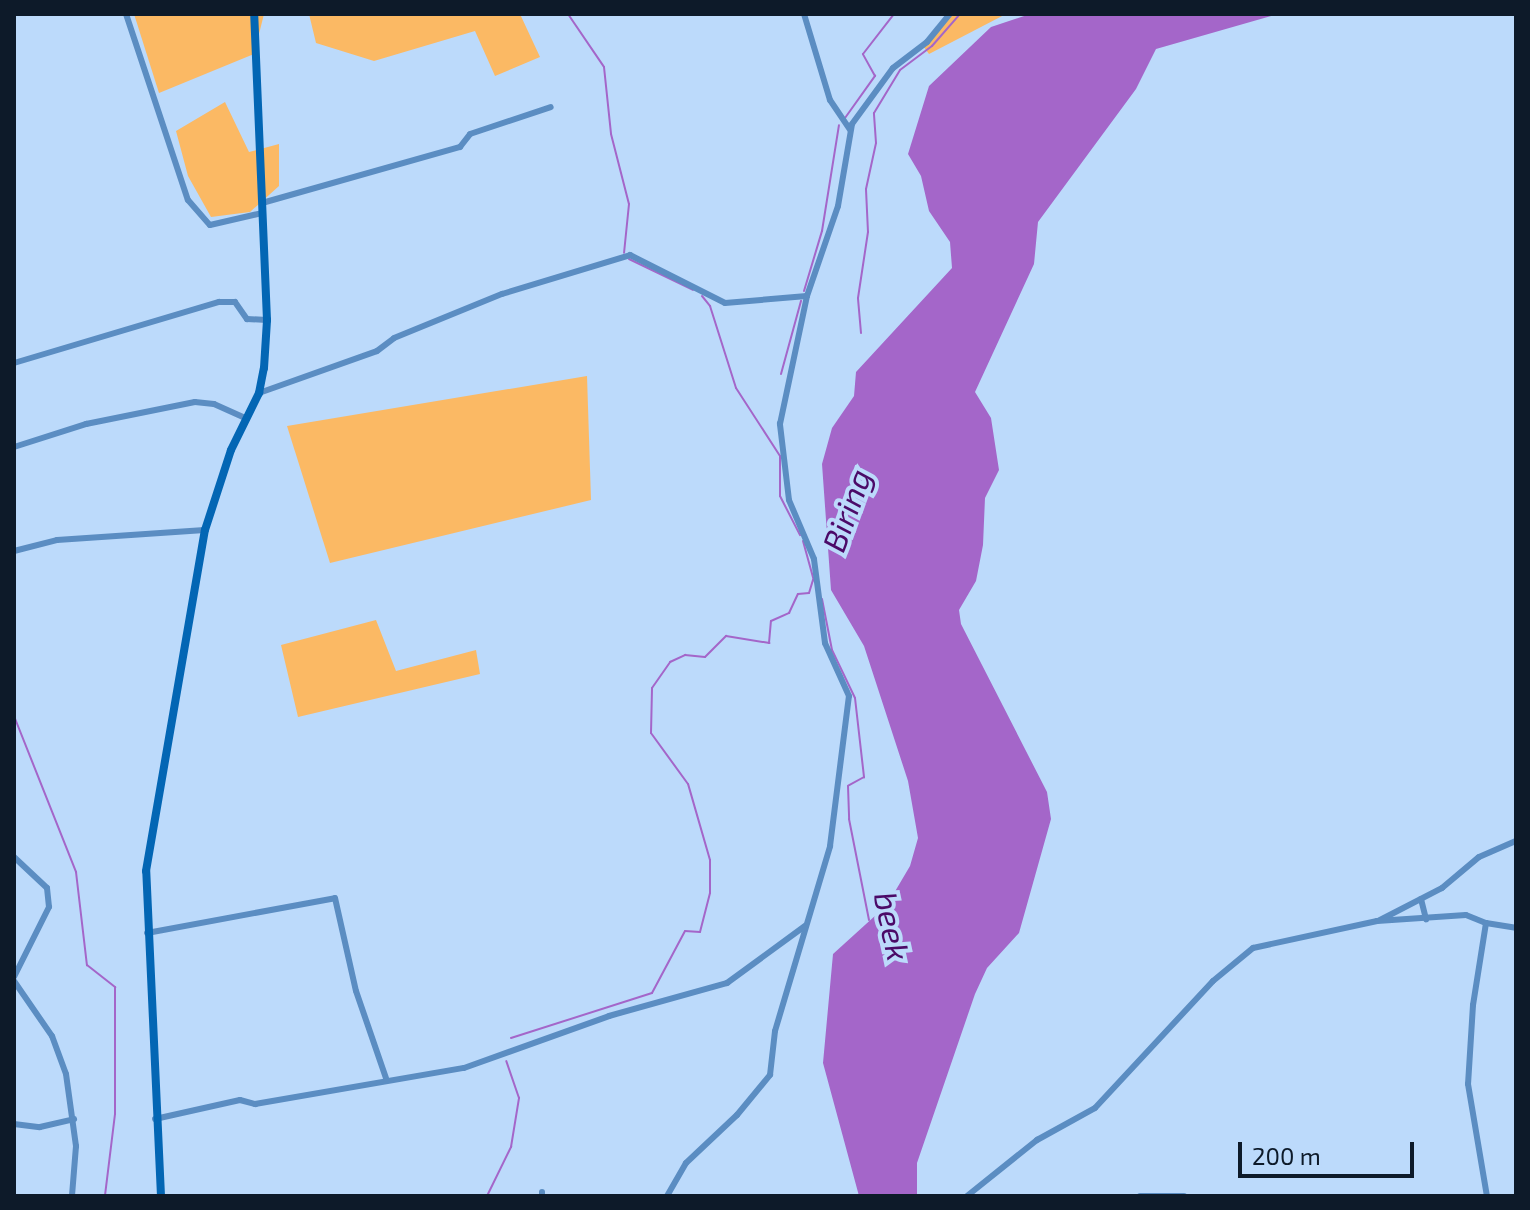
<!DOCTYPE html>
<style>
body{margin:0}
#map{position:relative;width:1530px;height:1210px;overflow:hidden;background:#bcdafb;font-family:"Exo 2",sans-serif}
div>[style]{position:absolute}
.green>*{inset:0;background:#fbb964}
.water>*{inset:0;background:#a466c9}
.stream>*{height:2px;margin:-1px;padding:0 1px;transform-origin:1px;border-radius:1px;background:#a466c9}
.street>*{height:6px;margin:-3px;padding:0 3px;transform-origin:3px;border-radius:3px;background:#5b8dc2}
.secondary>*{height:8px;margin:-4px;padding:0 4px;transform-origin:4px;border-radius:4px;background:#0366b4}
span{translate:-50% -50%;white-space:nowrap;text-align:center;line-height:1.15;-webkit-text-stroke:8px #bcdafb;paint-order:stroke}
.water-label{font-size:32px;color:#4b0a68;font-style:italic}
.frame{position:absolute;inset:0;border:16px solid #0d1a29;pointer-events:none}
.scale{position:absolute;left:1238px;top:1142px;width:176px;height:36px;box-sizing:border-box;border:4px solid #0d1a29;border-top:0;padding-left:10px;font-size:24px;line-height:28px;white-space:nowrap;color:#0d1a29;-webkit-text-stroke:6px #bcdafb;paint-order:stroke}
</style>
<div id="map">
<div class="green">
<div style="clip-path:polygon(134px 14px,264px 14px,254px 54px,159px 93px)"></div>
<div style="clip-path:polygon(309px 14px,520px 14px,540px 57px,495px 76px,475px 31px,374px 61px,316px 43px)"></div>
<div style="clip-path:polygon(953px 14px,1006px 14px,929px 54px,923px 46px)"></div>
<div style="clip-path:polygon(225px 102px,249px 152px,279px 144px,279px 186px,250px 212px,211px 217px,188px 176px,176px 131px)"></div>
<div style="clip-path:polygon(587px 376px,591px 500px,330px 563px,287px 426px)"></div>
<div style="clip-path:polygon(376px 620px,396px 671px,476px 650px,480px 674px,298px 717px,281px 645px)"></div>
</div>
<div class="water">
<div style="clip-path:polygon(1030px 14px,1278px 14px,1156px 49px,1136px 89px,1038px 222px,1034px 264px,975px 392px,991px 418px,999px 470px,985px 498px,983px 545px,976px 581px,959px 610px,961px 624px,1047px 792px,1051px 819px,1019px 933px,987px 968px,975px 994px,917px 1163px,917px 1196px,859px 1196px,823px 1063px,833px 954px,887px 905px,910px 866px,918px 838px,908px 781px,864px 646px,831px 590px,822px 464px,832px 428px,854px 396px,856px 372px,952px 268px,950px 242px,929px 211px,921px 176px,908px 154px,929px 86px,991px 27px)"></div>
</div>
<div class="stream">
<div style="left:568px;top:14px;width:64px;rotate:55.8deg"></div>
<div style="left:604px;top:67px;width:67px;rotate:84deg"></div>
<div style="left:611px;top:134px;width:72px;rotate:75.6deg"></div>
<div style="left:629px;top:204px;width:49px;rotate:95.8deg"></div>
<div style="left:845px;top:118px;width:52px;rotate:-54.5deg"></div>
<div style="left:875px;top:76px;width:25px;rotate:-119deg"></div>
<div style="left:863px;top:54px;width:51px;rotate:-52.2deg"></div>
<div style="left:629px;top:259px;width:71px;rotate:25.8deg"></div>
<div style="left:804px;top:291px;width:63px;rotate:-73.3deg"></div>
<div style="left:822px;top:231px;width:107px;rotate:-80.9deg"></div>
<div style="left:702px;top:296px;width:13px;rotate:51deg"></div>
<div style="left:710px;top:306px;width:86px;rotate:72.4deg"></div>
<div style="left:736px;top:388px;width:81px;rotate:57.1deg"></div>
<div style="left:780px;top:456px;width:40px;rotate:90deg"></div>
<div style="left:780px;top:496px;width:44px;rotate:62.9deg"></div>
<div style="left:861px;top:333px;width:35px;rotate:-95deg"></div>
<div style="left:858px;top:298px;width:67px;rotate:-81.4deg"></div>
<div style="left:868px;top:232px;width:43px;rotate:-92.7deg"></div>
<div style="left:866px;top:189px;width:47px;rotate:-77.7deg"></div>
<div style="left:876px;top:143px;width:30px;rotate:-94deg"></div>
<div style="left:874px;top:113px;width:50px;rotate:-58.8deg"></div>
<div style="left:900px;top:70px;width:40px;rotate:-37deg"></div>
<div style="left:932px;top:46px;width:43px;rotate:-48.8deg"></div>
<div style="left:781px;top:374px;width:76px;rotate:-74.7deg"></div>
<div style="left:803px;top:541px;width:41px;rotate:74.6deg"></div>
<div style="left:822px;top:599px;width:52px;rotate:78.9deg"></div>
<div style="left:832px;top:650px;width:53px;rotate:64.4deg"></div>
<div style="left:855px;top:698px;width:80px;rotate:83.5deg"></div>
<div style="left:864px;top:777px;width:18px;rotate:151deg"></div>
<div style="left:848px;top:786px;width:33px;rotate:88deg"></div>
<div style="left:849px;top:819px;width:103px;rotate:78.8deg"></div>
<div style="left:14px;top:716px;width:168px;rotate:68.3deg"></div>
<div style="left:76px;top:872px;width:94px;rotate:83.3deg"></div>
<div style="left:87px;top:965px;width:36px;rotate:38deg"></div>
<div style="left:115px;top:987px;width:127px;rotate:90deg"></div>
<div style="left:115px;top:1114px;width:83px;rotate:97deg"></div>
<div style="left:511px;top:1038px;width:148px;rotate:-17.7deg"></div>
<div style="left:652px;top:993px;width:70px;rotate:-62deg"></div>
<div style="left:685px;top:931px;width:15px;rotate:4deg"></div>
<div style="left:700px;top:932px;width:40px;rotate:-75.6deg"></div>
<div style="left:710px;top:893px;width:33px;rotate:-90deg"></div>
<div style="left:710px;top:860px;width:79px;rotate:-106.1deg"></div>
<div style="left:688px;top:784px;width:63px;rotate:-126deg"></div>
<div style="left:651px;top:733px;width:45px;rotate:-88.7deg"></div>
<div style="left:652px;top:688px;width:32px;rotate:-55deg"></div>
<div style="left:670px;top:662px;width:17px;rotate:-25deg"></div>
<div style="left:685px;top:655px;width:20px;rotate:6deg"></div>
<div style="left:705px;top:657px;width:30px;rotate:-45deg"></div>
<div style="left:726px;top:636px;width:44px;rotate:9.2deg"></div>
<div style="left:769px;top:643px;width:22px;rotate:-85deg"></div>
<div style="left:771px;top:621px;width:20px;rotate:-24deg"></div>
<div style="left:789px;top:613px;width:21px;rotate:-65deg"></div>
<div style="left:798px;top:594px;width:11px;rotate:-5deg"></div>
<div style="left:809px;top:593px;width:14px;rotate:-73deg"></div>
<div style="left:487px;top:1196px;width:55px;rotate:-63.9deg"></div>
<div style="left:511px;top:1147px;width:50px;rotate:-80.7deg"></div>
<div style="left:519px;top:1098px;width:39px;rotate:-109deg"></div>
</div>
<div class="street">
<div style="left:126px;top:14px;width:196px;rotate:71.6deg"></div>
<div style="left:188px;top:200px;width:33px;rotate:49deg"></div>
<div style="left:210px;top:225px;width:53px;rotate:-13deg"></div>
<div style="left:804px;top:14px;width:90px;rotate:73.2deg"></div>
<div style="left:830px;top:100px;width:36px;rotate:56deg"></div>
<div style="left:262px;top:203px;width:206px;rotate:-15.8deg"></div>
<div style="left:460px;top:147px;width:16px;rotate:-52deg"></div>
<div style="left:470px;top:134px;width:85px;rotate:-18.4deg"></div>
<div style="left:14px;top:363px;width:214px;rotate:-16.6deg"></div>
<div style="left:219px;top:302px;width:16px"></div>
<div style="left:235px;top:302px;width:21px;rotate:55deg"></div>
<div style="left:247px;top:319px;width:20px;rotate:3deg"></div>
<div style="left:259px;top:393px;width:125px;rotate:-19.6deg"></div>
<div style="left:377px;top:351px;width:21px;rotate:-37deg"></div>
<div style="left:394px;top:338px;width:117px;rotate:-22.2deg"></div>
<div style="left:502px;top:294px;width:134px;rotate:-16.9deg"></div>
<div style="left:630px;top:255px;width:106px;rotate:26.8deg"></div>
<div style="left:725px;top:303px;width:82px;rotate:-4.9deg"></div>
<div style="left:807px;top:296px;width:95px;rotate:-71deg"></div>
<div style="left:838px;top:206px;width:83px;rotate:-80.3deg"></div>
<div style="left:852px;top:124px;width:69px;rotate:-53.8deg"></div>
<div style="left:893px;top:68px;width:43px;rotate:-37.4deg"></div>
<div style="left:927px;top:42px;width:36px;rotate:-51deg"></div>
<div style="left:14px;top:447px;width:76px;rotate:-17.7deg"></div>
<div style="left:86px;top:424px;width:111px;rotate:-11.4deg"></div>
<div style="left:195px;top:402px;width:19px;rotate:6deg"></div>
<div style="left:214px;top:404px;width:36px;rotate:24deg"></div>
<div style="left:14px;top:551px;width:44px;rotate:-14.3deg"></div>
<div style="left:57px;top:540px;width:148px;rotate:-3.9deg"></div>
<div style="left:14px;top:857px;width:45px;rotate:43.2deg"></div>
<div style="left:47px;top:888px;width:19px;rotate:84deg"></div>
<div style="left:49px;top:907px;width:78px;rotate:116.6deg"></div>
<div style="left:1421px;top:899px;width:21px;rotate:76deg"></div>
<div style="left:1380px;top:920px;width:70px;rotate:-27.3deg"></div>
<div style="left:1442px;top:888px;width:48px;rotate:-40deg"></div>
<div style="left:1479px;top:857px;width:40px;rotate:-23.4deg"></div>
<div style="left:1486px;top:923px;width:30px;rotate:9deg"></div>
<div style="left:147px;top:933px;width:191px;rotate:-10.5deg"></div>
<div style="left:335px;top:898px;width:95px;rotate:77.3deg"></div>
<div style="left:356px;top:991px;width:92px;rotate:71deg"></div>
<div style="left:14px;top:981px;width:67px;rotate:55.4deg"></div>
<div style="left:52px;top:1036px;width:40px;rotate:69.8deg"></div>
<div style="left:66px;top:1074px;width:73px;rotate:82.1deg"></div>
<div style="left:76px;top:1146px;width:50px;rotate:94.6deg"></div>
<div style="left:155px;top:1119px;width:87px;rotate:-12.6deg"></div>
<div style="left:240px;top:1100px;width:16px;rotate:15deg"></div>
<div style="left:255px;top:1104px;width:212px;rotate:-9.8deg"></div>
<div style="left:464px;top:1068px;width:154px;rotate:-19.7deg"></div>
<div style="left:609px;top:1016px;width:123px;rotate:-15.6deg"></div>
<div style="left:727px;top:983px;width:97px;rotate:-36.2deg"></div>
<div style="left:14px;top:1124px;width:26px;rotate:7deg"></div>
<div style="left:40px;top:1127px;width:35px;rotate:-13deg"></div>
<div style="left:542px;top:1192px;width:4px;rotate:90deg"></div>
<div style="left:667px;top:1196px;width:38px;rotate:-60deg"></div>
<div style="left:686px;top:1163px;width:70px;rotate:-43.3deg"></div>
<div style="left:737px;top:1115px;width:52px;rotate:-50.5deg"></div>
<div style="left:770px;top:1075px;width:44px;rotate:-83.5deg"></div>
<div style="left:775px;top:1031px;width:193px;rotate:-73.4deg"></div>
<div style="left:830px;top:846px;width:151px;rotate:-82.8deg"></div>
<div style="left:849px;top:696px;width:58px;rotate:-114.4deg"></div>
<div style="left:825px;top:643px;width:85px;rotate:-97.5deg"></div>
<div style="left:814px;top:559px;width:64px;rotate:-113deg"></div>
<div style="left:789px;top:500px;width:77px;rotate:-96.8deg"></div>
<div style="left:780px;top:424px;width:131px;rotate:-78.1deg"></div>
<div style="left:967px;top:1196px;width:90px;rotate:-38.7deg"></div>
<div style="left:1037px;top:1140px;width:66px;rotate:-28.9deg"></div>
<div style="left:1095px;top:1108px;width:173px;rotate:-47.1deg"></div>
<div style="left:1213px;top:981px;width:52px;rotate:-39.5deg"></div>
<div style="left:1253px;top:948px;width:127px;rotate:-12.3deg"></div>
<div style="left:1377px;top:921px;width:89px;rotate:-3.9deg"></div>
<div style="left:1466px;top:915px;width:22px;rotate:22deg"></div>
<div style="left:1486px;top:923px;width:83px;rotate:99deg"></div>
<div style="left:1473px;top:1005px;width:79px;rotate:93.6deg"></div>
<div style="left:1468px;top:1084px;width:114px;rotate:80.4deg"></div>
<div style="left:1140px;top:1196px;width:44px"></div>
</div>
<div class="secondary">
<div style="left:161px;top:1196px;width:325px;rotate:-92.6deg"></div>
<div style="left:146px;top:871px;width:346px;rotate:-80.2deg"></div>
<div style="left:205px;top:530px;width:84px;rotate:-72deg"></div>
<div style="left:231px;top:450px;width:64px;rotate:-63.8deg"></div>
<div style="left:259px;top:393px;width:25px;rotate:-79deg"></div>
<div style="left:264px;top:368px;width:48px;rotate:-86.4deg"></div>
<div style="left:267px;top:320px;width:306px;rotate:-92.4deg"></div>
</div>
<div class="water-label">
<span style="left:846px;top:510px;rotate:-70deg">Biring</span>
<span style="left:893px;top:926px;rotate:78deg">beek</span>
</div>
<div class="frame"></div>
<div class="scale">200 m</div>
</div>
